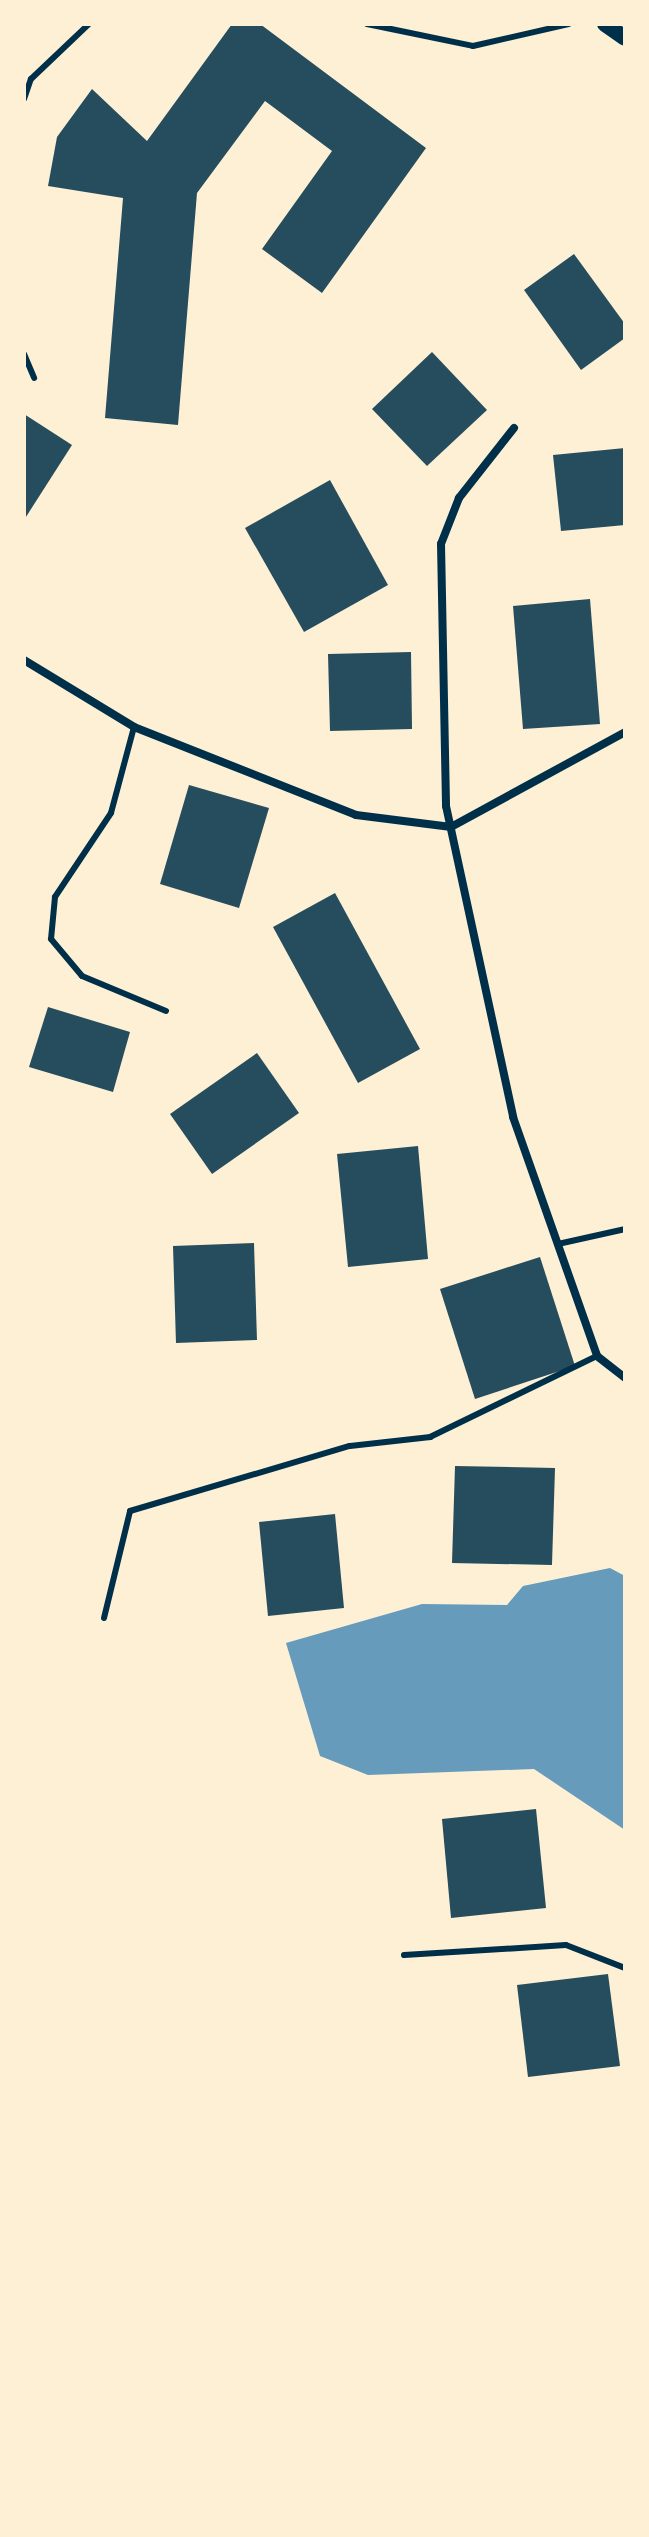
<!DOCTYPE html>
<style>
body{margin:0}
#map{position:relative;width:649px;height:2537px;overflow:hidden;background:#fdf0d5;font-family:"Public Sans",sans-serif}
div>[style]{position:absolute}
.water>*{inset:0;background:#669bbc}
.building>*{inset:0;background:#264d5e}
.service>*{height:6px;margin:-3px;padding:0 3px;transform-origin:3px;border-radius:3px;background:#003049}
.minor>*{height:8px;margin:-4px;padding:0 4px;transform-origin:4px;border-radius:4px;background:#003049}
.secondary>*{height:16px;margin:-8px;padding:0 8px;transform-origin:8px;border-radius:8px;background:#003049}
span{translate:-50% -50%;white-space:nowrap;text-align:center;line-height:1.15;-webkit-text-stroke:7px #fdf0d5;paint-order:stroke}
.frame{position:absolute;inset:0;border:26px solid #fdf0d5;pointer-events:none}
</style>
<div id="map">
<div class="water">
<div style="clip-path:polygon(610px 1568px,625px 1576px,625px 1830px,534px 1769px,368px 1775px,320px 1756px,286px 1643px,422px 1604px,507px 1605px,523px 1586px)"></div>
</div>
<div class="building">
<div style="clip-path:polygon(232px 24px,260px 24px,426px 148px,322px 293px,262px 249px,332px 151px,265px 101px,197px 193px,178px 425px,105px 418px,123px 198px,48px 186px,57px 137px,92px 89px,147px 141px)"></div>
<div style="clip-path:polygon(574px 254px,625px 324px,625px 338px,581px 370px,524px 290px)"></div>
<div style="clip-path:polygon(432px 352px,487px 410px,427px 466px,372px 409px)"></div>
<div style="clip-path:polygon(24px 414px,72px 445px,24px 520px)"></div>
<div style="clip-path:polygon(625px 448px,625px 525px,561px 531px,553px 455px)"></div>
<div style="clip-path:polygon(330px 480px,388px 585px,304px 632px,245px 528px)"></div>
<div style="clip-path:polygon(590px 599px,600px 724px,523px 729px,513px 606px)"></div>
<div style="clip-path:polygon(411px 652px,412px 729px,330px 731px,328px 654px)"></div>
<div style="clip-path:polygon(189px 785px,269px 808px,239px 908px,160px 884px)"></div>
<div style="clip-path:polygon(335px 893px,420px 1049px,358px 1083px,273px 927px)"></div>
<div style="clip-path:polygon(48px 1007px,130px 1032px,113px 1092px,29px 1067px)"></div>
<div style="clip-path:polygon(257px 1053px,299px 1113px,212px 1174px,170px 1114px)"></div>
<div style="clip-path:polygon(418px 1146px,428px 1259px,348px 1267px,337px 1154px)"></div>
<div style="clip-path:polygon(254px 1243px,257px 1340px,176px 1343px,173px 1246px)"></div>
<div style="clip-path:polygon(540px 1257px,575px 1366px,475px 1399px,440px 1289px)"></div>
<div style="clip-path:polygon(455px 1466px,555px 1468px,552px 1565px,452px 1563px)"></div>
<div style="clip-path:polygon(335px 1514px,344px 1608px,268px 1616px,259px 1522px)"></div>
<div style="clip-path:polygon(536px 1809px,546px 1908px,451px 1918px,442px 1819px)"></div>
<div style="clip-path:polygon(608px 1974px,620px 2066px,528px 2077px,517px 1985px)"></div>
</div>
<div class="service">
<div style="left:367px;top:24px;width:108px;rotate:11.7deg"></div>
<div style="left:473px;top:46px;width:98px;rotate:-12.9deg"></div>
<div style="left:24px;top:99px;width:21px;rotate:-71deg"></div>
<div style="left:31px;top:79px;width:80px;rotate:-43.5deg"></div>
<div style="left:24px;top:354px;width:26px;rotate:67deg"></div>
<div style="left:134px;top:727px;width:89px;rotate:105deg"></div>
<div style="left:111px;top:813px;width:101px;rotate:123.7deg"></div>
<div style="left:55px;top:897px;width:42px;rotate:95.4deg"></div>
<div style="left:51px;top:939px;width:48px;rotate:50deg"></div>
<div style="left:82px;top:976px;width:91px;rotate:22.6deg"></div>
<div style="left:558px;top:1244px;width:69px;rotate:-12.6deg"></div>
<div style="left:104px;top:1618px;width:110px;rotate:-76.3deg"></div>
<div style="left:130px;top:1511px;width:229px;rotate:-16.5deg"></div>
<div style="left:350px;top:1446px;width:81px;rotate:-6.4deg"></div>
<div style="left:430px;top:1437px;width:186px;rotate:-25.9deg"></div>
<div style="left:404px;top:1955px;width:162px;rotate:-3.5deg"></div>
<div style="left:566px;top:1945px;width:63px;rotate:21.3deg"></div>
</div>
<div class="minor">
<div style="left:514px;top:428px;width:89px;rotate:128.2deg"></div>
<div style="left:459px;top:498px;width:49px;rotate:111.4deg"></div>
<div style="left:441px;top:544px;width:262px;rotate:88.9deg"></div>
<div style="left:446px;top:806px;width:318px;rotate:77.8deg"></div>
<div style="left:513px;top:1117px;width:253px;rotate:70.6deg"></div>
<div style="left:597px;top:1356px;width:36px;rotate:38deg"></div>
<div style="left:24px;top:660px;width:129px;rotate:31.3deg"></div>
<div style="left:134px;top:727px;width:239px;rotate:21.6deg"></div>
<div style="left:356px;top:815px;width:96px;rotate:7.2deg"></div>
<div style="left:451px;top:827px;width:198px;rotate:-28.6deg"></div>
</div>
<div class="secondary">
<div style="left:605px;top:24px;width:24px;rotate:35deg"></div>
</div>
<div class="frame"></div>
</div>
